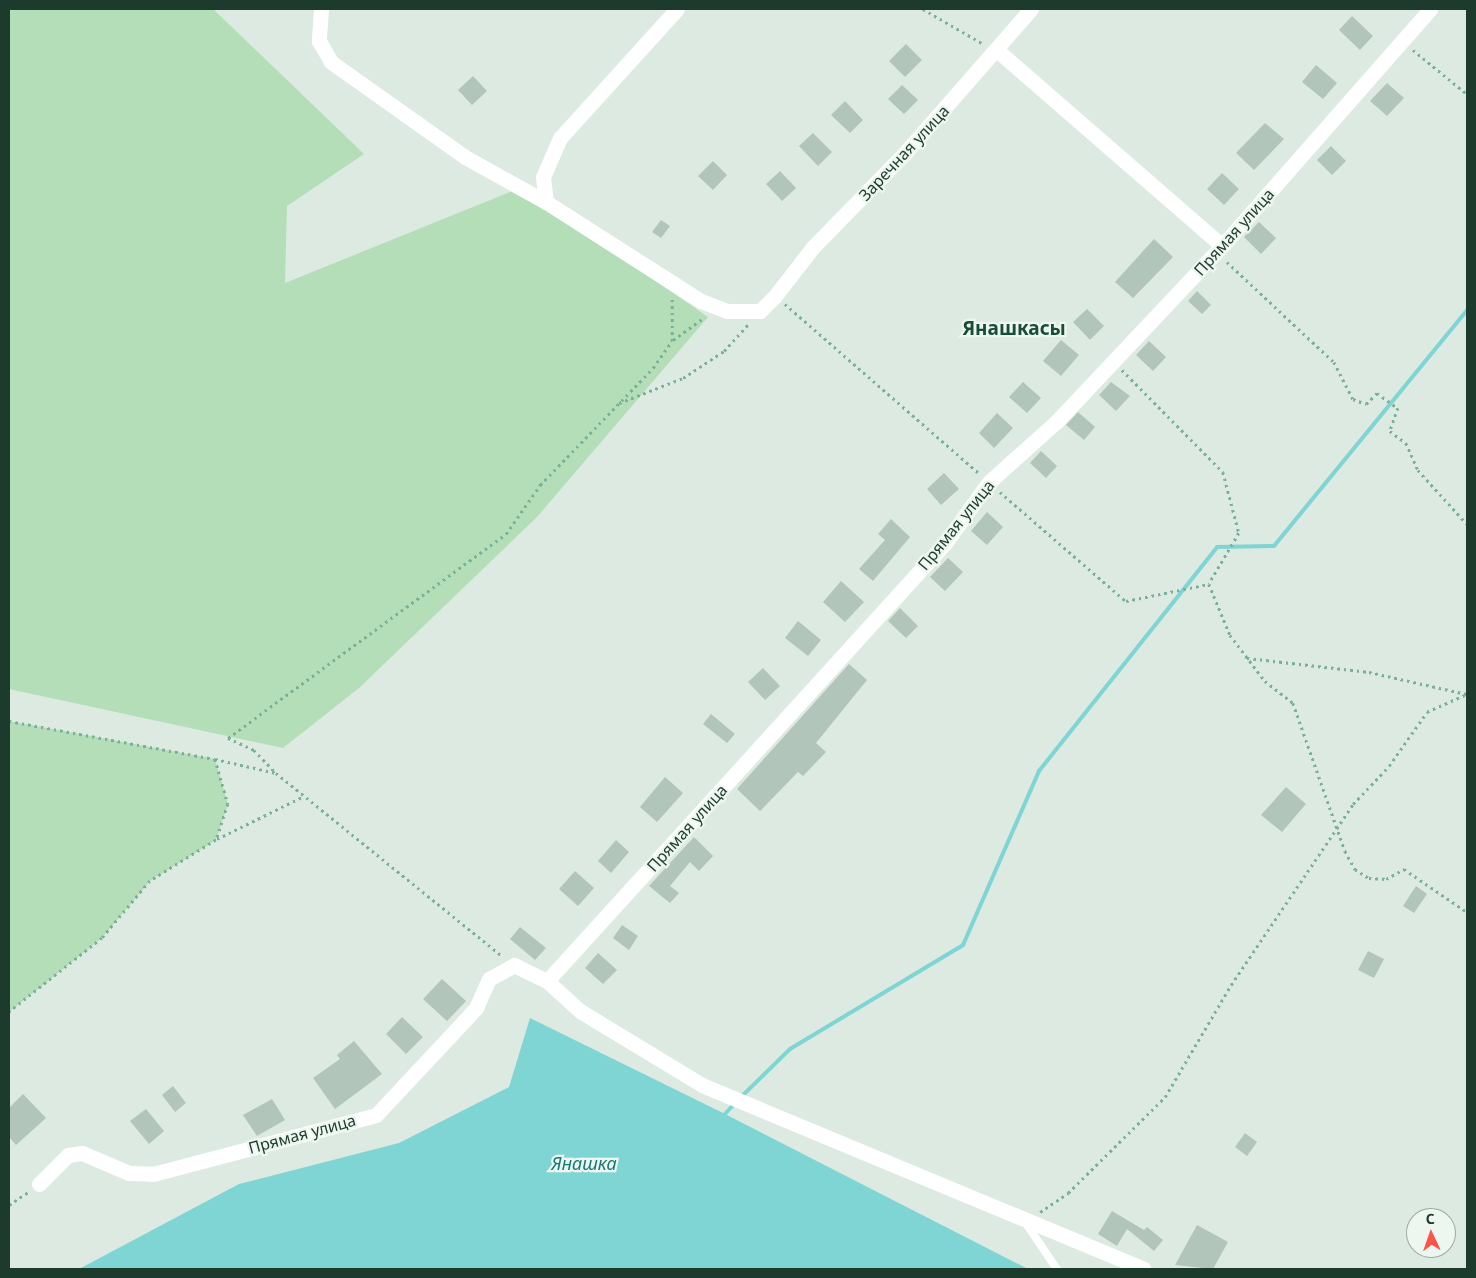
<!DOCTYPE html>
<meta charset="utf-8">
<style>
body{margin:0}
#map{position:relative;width:1476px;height:1278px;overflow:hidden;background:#ddeae2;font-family:"Noto Sans",sans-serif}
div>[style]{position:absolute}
.green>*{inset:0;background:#b3deb7}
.water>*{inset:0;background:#7fd5d3}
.stream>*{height:4px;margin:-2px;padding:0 2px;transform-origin:2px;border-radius:2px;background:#7fd5d3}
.building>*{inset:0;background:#b2c5ba}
.path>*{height:2.5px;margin-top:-1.25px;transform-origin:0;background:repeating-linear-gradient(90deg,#7ab196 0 2.5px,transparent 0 6.5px)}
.lane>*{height:8px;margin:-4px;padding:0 4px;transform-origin:4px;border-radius:4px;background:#fff}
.street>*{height:15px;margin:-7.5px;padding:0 7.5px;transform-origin:7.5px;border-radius:7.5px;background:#fff}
span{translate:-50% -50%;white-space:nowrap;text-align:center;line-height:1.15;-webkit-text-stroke:4.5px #edf7f0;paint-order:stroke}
.street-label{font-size:16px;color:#1d3b2d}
.water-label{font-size:18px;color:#147a79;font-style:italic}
.quarter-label{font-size:19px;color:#184e37;font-weight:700}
.frame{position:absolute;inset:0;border:10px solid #1d3b2d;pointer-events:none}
.north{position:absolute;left:1406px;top:1208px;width:50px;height:50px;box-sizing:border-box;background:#edf7f0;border:1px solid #9aaca2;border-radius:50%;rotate:357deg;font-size:14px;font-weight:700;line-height:20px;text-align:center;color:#1d3b2d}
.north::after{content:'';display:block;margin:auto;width:18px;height:22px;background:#fd5448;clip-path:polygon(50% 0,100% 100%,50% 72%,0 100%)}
</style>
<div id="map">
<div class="green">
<div style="clip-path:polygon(9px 9px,213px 9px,364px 154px,287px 206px,285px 283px,520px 188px,708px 317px,537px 517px,359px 688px,283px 748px,9px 689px)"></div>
<div style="clip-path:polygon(9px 721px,215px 759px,228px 804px,216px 840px,150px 881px,102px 938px,9px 1012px)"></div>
</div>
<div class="water">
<div style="clip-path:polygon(530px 1018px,725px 1114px,1028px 1269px,79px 1269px,239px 1184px,399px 1143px,509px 1087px)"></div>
</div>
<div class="stream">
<div style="left:740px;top:1098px;width:70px;rotate:-44.4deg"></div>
<div style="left:790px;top:1049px;width:202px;rotate:-31deg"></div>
<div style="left:963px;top:945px;width:190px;rotate:-66.4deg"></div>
<div style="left:1039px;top:771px;width:286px;rotate:-51.5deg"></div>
<div style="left:1217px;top:547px;width:57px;rotate:-1deg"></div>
<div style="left:1274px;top:546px;width:305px;rotate:-50.7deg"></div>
<div style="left:725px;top:1114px;width:15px;rotate:-48deg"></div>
</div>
<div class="building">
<div style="clip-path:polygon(1352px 16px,1373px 36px,1360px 50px,1339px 30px)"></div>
<div style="clip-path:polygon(906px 44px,922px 60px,905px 77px,889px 61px)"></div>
<div style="clip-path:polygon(1316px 65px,1337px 83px,1323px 99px,1302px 82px)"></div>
<div style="clip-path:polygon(473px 76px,487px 91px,472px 105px,458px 90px)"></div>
<div style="clip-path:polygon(1387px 83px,1404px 98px,1387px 116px,1370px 101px)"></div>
<div style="clip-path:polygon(902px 85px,918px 100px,904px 114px,888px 99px)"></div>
<div style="clip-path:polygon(845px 101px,863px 120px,850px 133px,831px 115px)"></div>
<div style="clip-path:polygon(1265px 123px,1284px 139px,1254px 170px,1236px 153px)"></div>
<div style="clip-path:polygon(813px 133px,832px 152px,818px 166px,799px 146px)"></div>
<div style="clip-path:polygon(1331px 146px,1346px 161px,1332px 175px,1317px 160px)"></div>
<div style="clip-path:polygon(713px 161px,727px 175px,713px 190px,698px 176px)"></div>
<div style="clip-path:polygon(780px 171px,796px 188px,782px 201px,766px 184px)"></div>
<div style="clip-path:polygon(1222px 173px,1239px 189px,1224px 205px,1207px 189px)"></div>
<div style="clip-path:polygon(661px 220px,670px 226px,661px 238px,652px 232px)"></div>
<div style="clip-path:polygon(1259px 222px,1276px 238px,1261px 254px,1244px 237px)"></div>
<div style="clip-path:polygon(1154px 239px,1173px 257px,1133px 298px,1115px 282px)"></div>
<div style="clip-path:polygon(1197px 291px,1211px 305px,1202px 314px,1188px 301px)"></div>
<div style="clip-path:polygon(1087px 309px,1104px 326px,1090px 340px,1073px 322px)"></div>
<div style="clip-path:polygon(1061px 340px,1079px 355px,1061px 376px,1043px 361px)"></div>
<div style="clip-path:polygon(1149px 341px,1166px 357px,1153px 371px,1136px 355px)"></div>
<div style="clip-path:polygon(1023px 382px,1041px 398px,1027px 413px,1009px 397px)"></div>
<div style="clip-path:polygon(1111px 382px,1130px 396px,1116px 411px,1099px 395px)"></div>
<div style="clip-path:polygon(1078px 412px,1095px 427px,1084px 440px,1066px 425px)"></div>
<div style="clip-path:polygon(997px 413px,1013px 428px,994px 448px,979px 433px)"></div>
<div style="clip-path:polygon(1041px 451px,1057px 466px,1046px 478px,1030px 463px)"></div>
<div style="clip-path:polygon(944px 473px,959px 489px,941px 505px,927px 489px)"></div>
<div style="clip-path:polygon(987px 512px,1003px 527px,987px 545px,971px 531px)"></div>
<div style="clip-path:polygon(891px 519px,910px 537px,873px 581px,859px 569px,885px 540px,878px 534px)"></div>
<div style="clip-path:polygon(948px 558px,963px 572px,945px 591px,930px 577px)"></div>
<div style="clip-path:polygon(841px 581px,864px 602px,845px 622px,823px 602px)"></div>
<div style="clip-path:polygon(900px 608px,918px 626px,906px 638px,888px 621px)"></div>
<div style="clip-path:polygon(798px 621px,821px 640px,808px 656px,785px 638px)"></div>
<div style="clip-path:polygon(849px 664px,867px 680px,816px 743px,826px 752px,803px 776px,798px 772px,760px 811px,737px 789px)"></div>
<div style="clip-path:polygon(763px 668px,780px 686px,765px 700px,748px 682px)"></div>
<div style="clip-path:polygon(711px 714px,735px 734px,727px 743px,703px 724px)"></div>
<div style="clip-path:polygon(665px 777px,683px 793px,657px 822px,640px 807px)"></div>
<div style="clip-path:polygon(1286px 787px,1306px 804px,1282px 832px,1261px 815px)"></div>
<div style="clip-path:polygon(694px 837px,713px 856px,699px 871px,690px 862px,670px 886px,679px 893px,670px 903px,649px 886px)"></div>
<div style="clip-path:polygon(616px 840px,629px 852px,611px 873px,598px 861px)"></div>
<div style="clip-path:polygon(575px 871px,594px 888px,578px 906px,559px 889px)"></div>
<div style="clip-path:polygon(1416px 886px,1427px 894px,1414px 913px,1403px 906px)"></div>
<div style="clip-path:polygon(622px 925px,638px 936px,629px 950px,613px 938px)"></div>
<div style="clip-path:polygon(520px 927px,546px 948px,535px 960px,510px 939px)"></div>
<div style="clip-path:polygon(1368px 951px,1384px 959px,1374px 978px,1358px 970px)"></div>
<div style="clip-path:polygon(598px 953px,617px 970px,603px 984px,585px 968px)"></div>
<div style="clip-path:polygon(442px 979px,466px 1001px,447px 1021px,423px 999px)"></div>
<div style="clip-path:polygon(402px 1017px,423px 1037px,406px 1054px,386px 1034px)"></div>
<div style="clip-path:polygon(354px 1041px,382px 1074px,335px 1109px,313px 1078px,340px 1059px,337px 1055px)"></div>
<div style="clip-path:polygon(173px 1086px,186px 1103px,175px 1112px,162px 1095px)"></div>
<div style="clip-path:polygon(23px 1094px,46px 1118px,16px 1145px,9px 1137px,9px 1108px)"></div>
<div style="clip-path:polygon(272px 1099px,285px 1120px,257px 1136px,243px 1115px)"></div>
<div style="clip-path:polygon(146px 1109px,164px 1131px,149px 1144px,130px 1121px)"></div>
<div style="clip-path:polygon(1245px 1133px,1257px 1142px,1247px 1156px,1235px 1147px)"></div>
<div style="clip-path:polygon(1112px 1211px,1144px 1230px,1147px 1227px,1163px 1240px,1154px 1251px,1127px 1229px,1117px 1246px,1098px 1234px)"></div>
<div style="clip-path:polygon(1197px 1225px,1228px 1242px,1213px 1269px,1175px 1265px)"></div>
</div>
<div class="path">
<div style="left:923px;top:9px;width:68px;rotate:30deg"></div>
<div style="left:1413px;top:50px;width:70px;rotate:39.2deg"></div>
<div style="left:1227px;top:262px;width:146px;rotate:43.1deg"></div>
<div style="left:1334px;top:362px;width:42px;rotate:62.8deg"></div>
<div style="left:1353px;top:399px;width:14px;rotate:21deg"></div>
<div style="left:1366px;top:404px;width:16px;rotate:-45deg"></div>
<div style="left:1377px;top:393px;width:26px;rotate:36deg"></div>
<div style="left:1398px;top:408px;width:24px;rotate:109deg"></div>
<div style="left:1390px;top:431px;width:20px;rotate:37deg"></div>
<div style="left:1406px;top:443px;width:30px;rotate:66deg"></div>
<div style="left:1418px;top:470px;width:73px;rotate:47.8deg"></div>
<div style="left:785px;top:304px;width:257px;rotate:41.1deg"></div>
<div style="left:673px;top:340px;width:39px;rotate:-36deg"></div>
<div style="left:1122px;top:370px;width:144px;rotate:45.3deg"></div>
<div style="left:1223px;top:472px;width:63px;rotate:75.3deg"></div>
<div style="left:1239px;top:533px;width:59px;rotate:120.5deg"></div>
<div style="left:619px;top:403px;width:69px;rotate:-21.3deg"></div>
<div style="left:683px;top:378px;width:49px;rotate:-33.4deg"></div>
<div style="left:724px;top:351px;width:36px;rotate:-48deg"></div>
<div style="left:1000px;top:492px;width:167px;rotate:40.9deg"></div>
<div style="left:1126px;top:601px;width:85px;rotate:-11.6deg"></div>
<div style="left:1209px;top:584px;width:55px;rotate:67.6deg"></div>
<div style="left:1230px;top:635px;width:58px;rotate:52.7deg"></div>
<div style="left:1265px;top:681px;width:36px;rotate:38deg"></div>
<div style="left:1293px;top:703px;width:157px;rotate:70.6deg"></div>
<div style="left:1345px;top:851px;width:21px;rotate:61deg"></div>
<div style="left:1355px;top:869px;width:17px;rotate:33deg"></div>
<div style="left:1369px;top:878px;width:17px;rotate:3deg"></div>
<div style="left:1386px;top:879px;width:21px;rotate:-29deg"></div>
<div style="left:1404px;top:869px;width:76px;rotate:34.3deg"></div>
<div style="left:1247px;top:658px;width:123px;rotate:6.5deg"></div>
<div style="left:1369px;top:672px;width:100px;rotate:12.7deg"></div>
<div style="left:9px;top:721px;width:209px;rotate:10.5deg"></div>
<div style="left:215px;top:759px;width:47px;rotate:73.9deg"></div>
<div style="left:228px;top:804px;width:38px;rotate:108deg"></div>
<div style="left:216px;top:840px;width:78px;rotate:148.2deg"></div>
<div style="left:150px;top:881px;width:75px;rotate:130.1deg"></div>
<div style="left:102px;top:938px;width:119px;rotate:141.5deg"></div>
<div style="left:228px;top:738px;width:345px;rotate:-36.3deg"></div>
<div style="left:506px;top:534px;width:60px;rotate:-55.2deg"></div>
<div style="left:540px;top:485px;width:163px;rotate:-46deg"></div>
<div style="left:653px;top:368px;width:33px;rotate:-55deg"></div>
<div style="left:672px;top:341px;width:42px;rotate:-90deg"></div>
<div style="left:228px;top:738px;width:29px;rotate:25deg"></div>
<div style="left:254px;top:750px;width:32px;rotate:46deg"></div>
<div style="left:215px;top:759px;width:63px;rotate:12.9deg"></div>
<div style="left:276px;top:773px;width:292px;rotate:39deg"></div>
<div style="left:217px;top:839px;width:97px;rotate:-26.3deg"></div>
<div style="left:9px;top:1205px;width:23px;rotate:-34deg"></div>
<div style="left:1040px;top:1212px;width:34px;rotate:-34deg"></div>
<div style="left:1068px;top:1193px;width:136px;rotate:-44.7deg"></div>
<div style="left:1165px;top:1097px;width:130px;rotate:-59.5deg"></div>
<div style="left:1231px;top:985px;width:218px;rotate:-56deg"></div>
<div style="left:1353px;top:804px;width:52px;rotate:-46.5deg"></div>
<div style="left:1389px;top:766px;width:66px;rotate:-54.9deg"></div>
<div style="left:1427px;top:712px;width:44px;rotate:-24.2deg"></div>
</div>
<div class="lane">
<div style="left:1025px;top:1222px;width:57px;rotate:55.8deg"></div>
</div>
<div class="street">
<div style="left:321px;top:9px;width:32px;rotate:94deg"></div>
<div style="left:319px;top:41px;width:24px;rotate:60deg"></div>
<div style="left:331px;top:62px;width:164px;rotate:35.3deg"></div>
<div style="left:465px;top:157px;width:93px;rotate:29.1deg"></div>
<div style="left:546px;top:202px;width:184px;rotate:32.6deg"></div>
<div style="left:701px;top:301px;width:28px;rotate:21deg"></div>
<div style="left:727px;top:311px;width:33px"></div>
<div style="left:760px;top:311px;width:21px;rotate:-45deg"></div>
<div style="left:775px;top:296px;width:62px;rotate:-52.2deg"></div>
<div style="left:813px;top:247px;width:130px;rotate:-45.6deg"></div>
<div style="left:904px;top:154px;width:193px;rotate:-48.8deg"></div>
<div style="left:998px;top:51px;width:297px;rotate:41deg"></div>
<div style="left:546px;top:202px;width:25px;rotate:-97deg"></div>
<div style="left:543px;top:177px;width:43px;rotate:-66.4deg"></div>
<div style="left:560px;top:138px;width:174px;rotate:-47.8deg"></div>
<div style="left:547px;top:981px;width:592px;rotate:-47.74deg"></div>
<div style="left:945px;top:543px;width:75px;rotate:-54.2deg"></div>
<div style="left:989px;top:482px;width:91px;rotate:-41.9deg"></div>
<div style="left:1057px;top:421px;width:241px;rotate:-46.7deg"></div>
<div style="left:1222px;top:246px;width:315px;rotate:-48.7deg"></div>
<div style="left:39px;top:1184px;width:41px;rotate:-45deg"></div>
<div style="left:68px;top:1155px;width:14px;rotate:-8deg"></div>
<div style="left:82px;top:1153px;width:51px;rotate:23.1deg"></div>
<div style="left:129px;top:1173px;width:24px;rotate:2deg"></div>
<div style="left:153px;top:1174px;width:231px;rotate:-14.8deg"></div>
<div style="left:376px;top:1115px;width:146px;rotate:-46.9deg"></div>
<div style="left:476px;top:1008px;width:32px;rotate:-66deg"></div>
<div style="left:489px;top:979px;width:29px;rotate:-29deg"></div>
<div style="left:514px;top:965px;width:37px;rotate:26deg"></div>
<div style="left:547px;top:981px;width:45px;rotate:42.3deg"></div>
<div style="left:580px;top:1011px;width:143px;rotate:31.2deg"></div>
<div style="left:702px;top:1085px;width:478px;rotate:22.6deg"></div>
</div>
<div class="street-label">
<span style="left:904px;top:153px;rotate:-47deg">Заречная улица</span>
<span style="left:1234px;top:232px;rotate:-48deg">Прямая улица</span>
<span style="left:956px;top:525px;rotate:-51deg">Прямая улица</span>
<span style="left:687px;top:828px;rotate:-48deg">Прямая улица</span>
<span style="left:302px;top:1134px;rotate:-15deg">Прямая улица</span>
</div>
<div class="water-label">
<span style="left:584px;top:1163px">Янашка</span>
</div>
<div class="quarter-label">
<span style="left:1014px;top:329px">Янашкасы</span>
</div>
<div class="frame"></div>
<div class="north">С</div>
</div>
